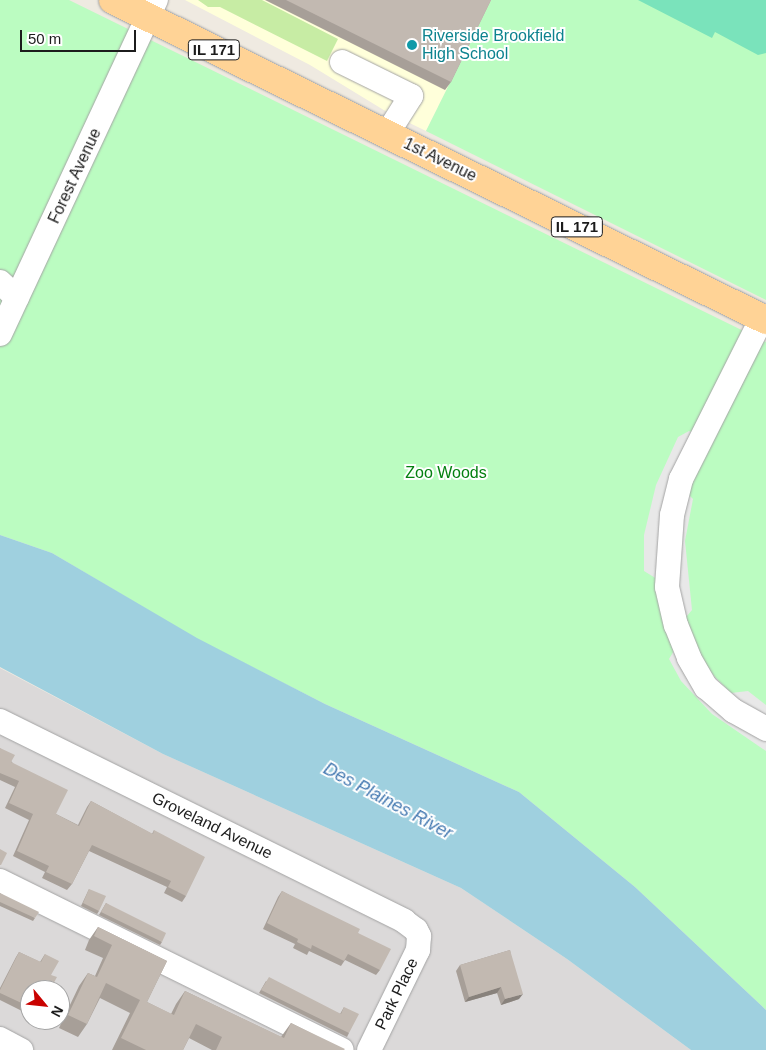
<!DOCTYPE html>
<style>
body{margin:0}
#map{position:relative;width:766px;height:1050px;overflow:hidden;background:#efeae1;font-family:Helvetica,sans-serif}
div>[style]{position:absolute}
.residential>*{inset:0;background:#dbd9d9}
.education>*{inset:0;background:#ffffda}
.grass>*{inset:0;background:#c7eca4}
.park>*{inset:0;background:#bbfcc1}
.pitch>*{inset:0;background:#7ae3bb}
.parking>*{inset:0;background:#e8e8e8}
.water>*{inset:0;background:#9fd0df}
.roads{filter:drop-shadow(0 0 1px #a3a3a3) drop-shadow(0 0 1px #a3a3a3)}
.minor>*{height:24px;margin:-12px;padding:0 12px;transform-origin:12px;border-radius:12px;background:#fff}
.major>*{height:28px;margin:-14px;padding:0 14px;transform-origin:14px;border-radius:14px;background:#ffd396}
.wall>*{inset:0;background:#a79f98}
.shaded-wall>*{inset:0;background:#88827c}
.building>*{inset:0;background:#c2b9b1}
.dots>*{width:14px;height:14px;translate:-50% -50%;box-sizing:border-box;border:2px solid #fff;border-radius:50%}
span{translate:-50% -50%;white-space:nowrap;text-align:center;line-height:1.15;-webkit-text-stroke:4px #fff;paint-order:stroke}
.shield-label span{padding:1px 4px;background:#fff;border:1px solid;border-radius:4px;-webkit-text-stroke-width:0}
.shield-label{font-size:15px;color:#1c1c1c;font-weight:700}
.culture-label{font-size:16px;color:#0d838f}
.left{translate:0 -50%;text-align:left}
.street-label{font-size:16px;color:#1c1c1c}
.park-label{font-size:16px;color:#058011}
.water-label{font-size:18px;color:#4479b1;font-style:italic}
.north{position:absolute;left:20px;top:980px;width:50px;height:50px;box-sizing:border-box;background:#fff;border:1px solid #a4a4a4;border-radius:50%;rotate:118deg;font-size:14px;font-weight:700;line-height:20px;text-align:center;color:#1c1c1c}
.north::after{content:'';display:block;margin:auto;width:18px;height:22px;background:#c90200;clip-path:polygon(50% 0,100% 100%,50% 72%,0 100%)}
.scale{position:absolute;left:20px;top:30px;width:116px;height:22px;box-sizing:border-box;border:2px solid #1c1c1c;border-top:0;padding-left:6px;font-size:15px;line-height:18px;white-space:nowrap;color:#1c1c1c;-webkit-text-stroke:4px #fff;paint-order:stroke}
</style>
<div id="map">
<div class="residential">
<div style="clip-path:polygon(evenodd,0 668px,163px 754px,461px 888px,567px 959px,691px 1050px,0 1050px,0 668px,30px 990px,60px 990px,60px 1020px,30px 1020px,30px 990px)"></div>
</div>
<div class="education">
<div style="clip-path:polygon(185px 0,492px 0,426px 131px,387px 112px,310px 65px)"></div>
</div>
<div class="grass">
<div style="clip-path:polygon(198px 0,262px 0,338px 39px,327px 61px,220px 7px,208px 7px)"></div>
</div>
<div class="park">
<div style="clip-path:polygon(0 0,69px 0,766px 342px,766px 1010px,635px 887px,519px 792px,325px 704px,197px 639px,52px 553px,0 535px)"></div>
<div style="clip-path:polygon(491px 0,766px 0,766px 300px,426px 131px)"></div>
</div>
<div class="pitch">
<div style="clip-path:polygon(638px 0,766px 0,766px 53px,758px 55px,715px 32px,712px 38px)"></div>
</div>
<div class="parking">
<div style="clip-path:polygon(689px 431px,709px 439px,686px 492px,693px 499px,685px 541px,692px 610px,686px 617px,701px 658px,714px 676px,731px 693px,748px 691px,766px 705px,766px 751px,712px 714px,681px 681px,669px 659px,675px 649px,657px 579px,644px 571px,644px 535px,656px 485px,678px 437px)"></div>
</div>
<div class="water">
<div style="clip-path:polygon(0 535px,52px 553px,197px 638px,325px 704px,519px 792px,635px 887px,766px 1010px,766px 1050px,691px 1050px,567px 959px,461px 888px,163px 754px,0 667px)"></div>
</div>
<div class="roads">
<div class="minor">
<div style="left:342px;top:62px;width:77px;rotate:26.2deg"></div>
<div style="left:411px;top:96px;width:45px;rotate:122.3deg"></div>
<div style="left:0;top:282px;width:23px;rotate:43deg"></div>
<div style="left:762px;top:318px;width:180px;rotate:116.7deg"></div>
<div style="left:681px;top:479px;width:37px;rotate:104deg"></div>
<div style="left:672px;top:515px;width:72px;rotate:94deg"></div>
<div style="left:667px;top:587px;width:39px;rotate:77deg"></div>
<div style="left:676px;top:625px;width:35px;rotate:68deg"></div>
<div style="left:689px;top:658px;width:34px;rotate:60deg"></div>
<div style="left:706px;top:687px;width:37px;rotate:41deg"></div>
<div style="left:734px;top:711px;width:37px;rotate:29deg"></div>
<div style="left:0;top:334px;width:369px;rotate:-65deg"></div>
<div style="left:0;top:721px;width:451px;rotate:26.3deg"></div>
<div style="left:404px;top:921px;width:15px;rotate:37deg"></div>
<div style="left:416px;top:930px;width:7px;rotate:63deg"></div>
<div style="left:419px;top:936px;width:14px;rotate:94deg"></div>
<div style="left:418px;top:950px;width:111px;rotate:116.1deg"></div>
<div style="left:0;top:881px;width:381px;rotate:26.3deg"></div>
<div style="left:0;top:1039px;width:24px;rotate:28deg"></div>
</div>
<div class="major">
<div style="left:113px;top:0;width:727px;rotate:26.11deg"></div>
</div>
</div>
<div class="wall">
<div style="clip-path:polygon(265px 0,491px 0,451px 82px,445px 90px)"></div>
<div style="clip-path:polygon(0 748px,56px 814px,78px 825px,87px 807px,91px 801px,152px 834px,154px 830px,186px 896px,182px 902px,164px 893px,167px 887px,89px 851px,72px 884px,67px 890px,42px 878px,45px 872px,13px 856px,29px 820px,5px 808px,15px 787px,0 780px)"></div>
<div style="clip-path:polygon(89px 889px,99px 911px,97px 914px,81px 906px)"></div>
<div style="clip-path:polygon(282px 891px,358px 933px,380px 970px,376px 975px,345px 960px,341px 966px,309px 951px,307px 955px,293px 948px,295px 944px,263px 929px,278px 897px)"></div>
<div style="clip-path:polygon(0 893px,35px 918px,33px 921px,0 906px)"></div>
<div style="clip-path:polygon(106px 903px,162px 942px,160px 945px,99px 915px)"></div>
<div style="clip-path:polygon(98px 927px,167px 961px,147px 1002px,171px 1014px,176px 1004px,185px 991px,281px 1037px,291px 1023px,344px 1050px,212px 1050px,189px 1038px,183px 1050px,112px 1050px,130px 1013px,100px 998px,87px 1024px,78px 1037px,59px 1028px,79px 986px,88px 973px,95px 976px,103px 958px,85px 950px,89px 940px)"></div>
<div style="clip-path:polygon(510px 950px,519px 999px,501px 1005px,497px 993px,465px 1002px,456px 971px,460px 965px)"></div>
<div style="clip-path:polygon(19px 952px,40px 962px,45px 954px,51px 975px,30px 990px,30px 1015px,0 1000px,0 988px,16px 957px)"></div>
<div style="clip-path:polygon(266px 981px,340px 1014px,344px 1007px,349px 1033px,347px 1037px,259px 993px)"></div>
</div>
<div class="shaded-wall">
<div style="clip-path:polygon(501px 987px,497px 993px,465px 1002px,469px 997px)"></div>
<div style="clip-path:polygon(523px 994px,519px 999px,501px 1005px,505px 999px)"></div>
</div>
<div class="building">
<div style="clip-path:polygon(286px 0,491px 0,451px 82px)"></div>
<div style="clip-path:polygon(0 748px,15px 755px,11px 762px,68px 790px,56px 814px,79px 826px,91px 801px,153px 834px,154px 830px,205px 857px,186px 896px,168px 887px,171px 881px,92px 845px,72px 884px,46px 872px,49px 866px,17px 851px,33px 814px,9px 803px,19px 781px,0 773px)"></div>
<div style="clip-path:polygon(0 849px,7px 853px,1px 865px,0 865px)"></div>
<div style="clip-path:polygon(89px 889px,106px 896px,99px 911px,83px 903px)"></div>
<div style="clip-path:polygon(282px 891px,360px 929px,358px 933px,391px 949px,380px 970px,348px 954px,344px 961px,312px 945px,311px 949px,297px 942px,298px 939px,267px 923px)"></div>
<div style="clip-path:polygon(0 893px,39px 912px,35px 918px,0 902px)"></div>
<div style="clip-path:polygon(106px 903px,166px 933px,162px 942px,101px 912px)"></div>
<div style="clip-path:polygon(98px 927px,167px 961px,147px 1002px,174px 1015px,185px 991px,284px 1038px,291px 1023px,345px 1049px,344px 1050px,216px 1050px,222px 1037px,196px 1024px,183px 1050px,146px 1050px,121px 1038px,140px 1000px,106px 983px,87px 1024px,68px 1015px,88px 973px,97px 977px,112px 945px,94px 936px)"></div>
<div style="clip-path:polygon(510px 950px,523px 994px,505px 999px,501px 987px,469px 997px,460px 965px)"></div>
<div style="clip-path:polygon(19px 952px,41px 962px,45px 954px,59px 961px,51px 975px,57px 977px,50px 990px,30px 990px,30px 1007px,0 993px,0 990px)"></div>
<div style="clip-path:polygon(269px 977px,341px 1014px,344px 1007px,359px 1014px,349px 1033px,261px 990px)"></div>
</div>
<div class="dots">
<div style="left:412px;top:45px;background:#0f9aa8"></div>
</div>
<div class="shield-label">
<span style="left:214px;top:50px">IL 171</span>
<span style="left:577px;top:227px">IL 171</span>
</div>
<div class="culture-label">
<span class="left" style="left:422px;top:45px">Riverside Brookfield<br>High School</span>
</div>
<div class="street-label">
<span style="left:440px;top:160px;rotate:26deg">1st Avenue</span>
<span style="left:75px;top:176px;rotate:-65deg">Forest Avenue</span>
<span style="left:212px;top:826px;rotate:26deg">Groveland Avenue</span>
<span style="left:397px;top:994px;rotate:-64deg">Park Place</span>
</div>
<div class="park-label">
<span style="left:446px;top:473px">Zoo Woods</span>
</div>
<div class="water-label">
<span style="left:388px;top:801px;rotate:28deg">Des Plaines River</span>
</div>
<div class="north">N</div>
<div class="scale">50 m</div>
</div>
